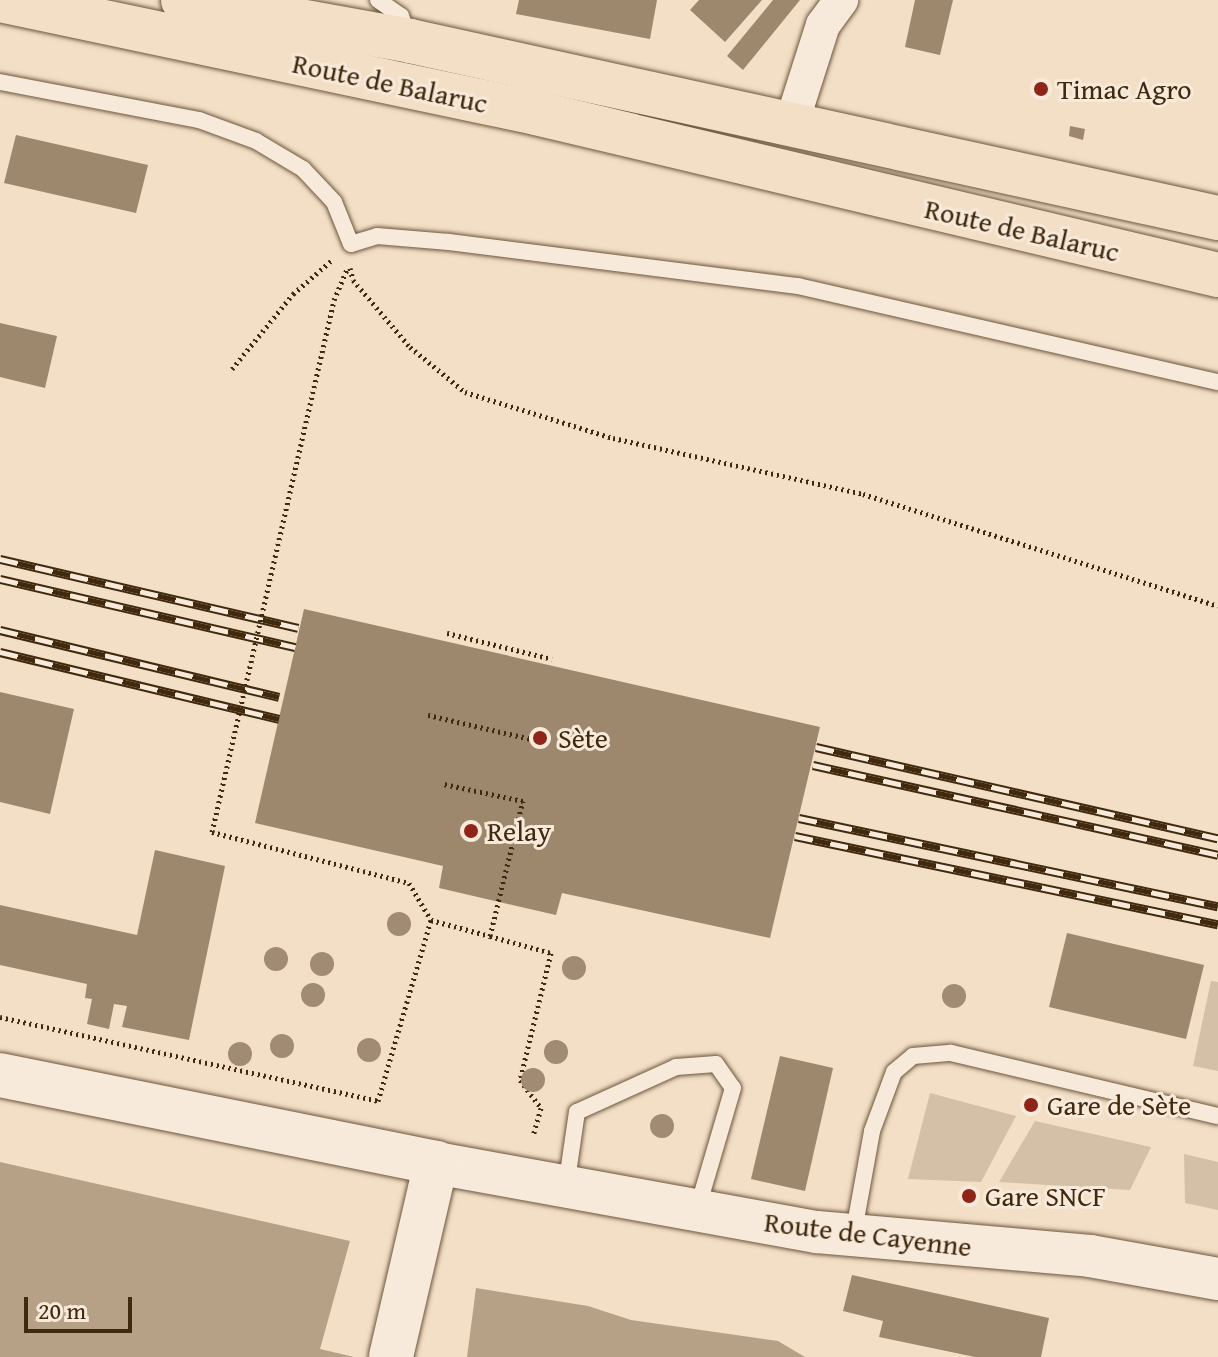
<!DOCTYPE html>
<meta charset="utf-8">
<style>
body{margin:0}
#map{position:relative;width:1218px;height:1357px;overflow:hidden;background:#f2dfc6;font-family:"Gentium Book Plus",serif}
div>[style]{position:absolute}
.green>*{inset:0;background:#d4c0a7}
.water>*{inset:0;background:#b6a187}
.building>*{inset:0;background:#9d886e}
.path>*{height:5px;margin-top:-2.5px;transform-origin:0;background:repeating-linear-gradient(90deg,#41290e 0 2px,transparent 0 6px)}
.roads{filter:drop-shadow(0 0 2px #6d563c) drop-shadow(0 0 2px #6d563c)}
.service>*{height:16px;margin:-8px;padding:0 8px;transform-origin:8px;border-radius:8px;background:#f7eada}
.minor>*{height:34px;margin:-17px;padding:0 17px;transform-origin:17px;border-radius:17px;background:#f7eada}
.tertiary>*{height:42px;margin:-21px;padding:0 21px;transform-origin:21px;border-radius:21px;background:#f7eada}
.secondary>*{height:44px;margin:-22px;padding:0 22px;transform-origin:22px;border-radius:22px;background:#f7eada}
.primary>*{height:44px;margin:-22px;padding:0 22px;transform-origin:22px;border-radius:22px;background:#f2dfc6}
.rail>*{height:9px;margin-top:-4.5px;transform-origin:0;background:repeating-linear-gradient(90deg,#f7eada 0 18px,#41290e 0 36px);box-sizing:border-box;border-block:2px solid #41290e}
.path-bridge>*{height:5px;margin-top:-2.5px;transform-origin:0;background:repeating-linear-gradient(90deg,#41290e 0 2px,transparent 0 6px)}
.trees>*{width:24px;height:24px;margin:-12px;border-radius:50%;background:#a18b72}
.dots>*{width:22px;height:22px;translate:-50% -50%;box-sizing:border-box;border:4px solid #f7eada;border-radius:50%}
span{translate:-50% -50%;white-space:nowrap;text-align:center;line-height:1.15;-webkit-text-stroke:6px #f7eada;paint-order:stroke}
.street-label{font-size:28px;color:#41290e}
.poi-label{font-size:28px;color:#41290e}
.left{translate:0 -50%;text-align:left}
.scale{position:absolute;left:24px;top:1297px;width:108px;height:36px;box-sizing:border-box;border:4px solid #41290e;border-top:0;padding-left:10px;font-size:24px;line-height:28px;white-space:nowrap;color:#41290e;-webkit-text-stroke:6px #f7eada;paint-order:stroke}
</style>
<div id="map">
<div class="green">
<div style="clip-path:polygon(1211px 981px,1218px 982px,1218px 1071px,1193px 1066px)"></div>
<div style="clip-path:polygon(930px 1093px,1016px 1116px,981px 1182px,908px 1179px)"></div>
<div style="clip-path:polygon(1035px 1121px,1151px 1147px,1130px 1190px,999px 1182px)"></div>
<div style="clip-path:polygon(1184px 1154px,1218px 1162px,1218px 1210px,1185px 1203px)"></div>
</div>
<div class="water">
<div style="clip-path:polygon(0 1162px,350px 1241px,320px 1349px,354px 1357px,0 1357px)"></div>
<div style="clip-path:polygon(476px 1288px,588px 1306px,631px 1320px,778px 1341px,805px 1357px,467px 1357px)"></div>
</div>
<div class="building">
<div style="clip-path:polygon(519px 0,657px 0,650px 39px,516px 14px)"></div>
<div style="clip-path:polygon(699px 0,762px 0,725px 42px,690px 10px)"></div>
<div style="clip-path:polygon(773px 0,800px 0,743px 70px,727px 56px)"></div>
<div style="clip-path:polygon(915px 0,953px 0,940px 55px,905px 47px)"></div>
<div style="clip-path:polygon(1070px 126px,1085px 129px,1083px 140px,1069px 136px)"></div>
<div style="clip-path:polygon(16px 135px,148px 165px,136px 213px,4px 183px)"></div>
<div style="clip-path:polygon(0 323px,57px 336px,45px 388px,0 377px)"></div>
<div style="clip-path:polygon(304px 609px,820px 727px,770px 938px,562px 893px,556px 915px,439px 888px,443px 866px,255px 823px)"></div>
<div style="clip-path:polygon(0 692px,74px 709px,50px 814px,0 802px)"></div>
<div style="clip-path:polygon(155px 850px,225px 866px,189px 1040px,122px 1027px,127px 1006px,114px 1004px,109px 1029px,87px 1024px,92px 999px,85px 998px,87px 984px,0 965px,0 905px,137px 935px)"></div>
<div style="clip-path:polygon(1067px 933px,1204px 965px,1186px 1039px,1049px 1007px)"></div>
<div style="clip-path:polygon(780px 1056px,833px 1068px,805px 1191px,751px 1179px)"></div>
<div style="clip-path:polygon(852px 1275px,1049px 1318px,1041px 1357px,975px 1357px,879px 1337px,883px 1321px,843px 1311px)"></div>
</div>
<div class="path">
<div style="left:350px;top:268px;width:12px;rotate:76deg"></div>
<div style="left:353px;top:280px;width:88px;rotate:49.6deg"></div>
<div style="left:410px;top:347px;width:71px;rotate:39.3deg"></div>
<div style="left:465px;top:392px;width:155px;rotate:17.3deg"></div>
<div style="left:613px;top:438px;width:256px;rotate:12.6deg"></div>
<div style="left:863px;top:494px;width:372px;rotate:17.5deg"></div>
<div style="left:334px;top:300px;width:34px;rotate:-67deg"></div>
<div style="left:232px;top:369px;width:97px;rotate:-50.9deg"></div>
<div style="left:293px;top:294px;width:52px;rotate:-41.1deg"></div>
<div style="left:447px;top:633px;width:108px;rotate:13.9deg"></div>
<div style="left:428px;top:715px;width:106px;rotate:13.1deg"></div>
<div style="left:212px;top:832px;width:203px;rotate:14.5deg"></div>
<div style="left:409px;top:883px;width:43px;rotate:59.3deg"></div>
<div style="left:490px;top:936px;width:63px;rotate:15.6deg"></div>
<div style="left:551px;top:953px;width:131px;rotate:103.7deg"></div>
<div style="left:520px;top:1080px;width:35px;rotate:53deg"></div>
<div style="left:541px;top:1108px;width:29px;rotate:106deg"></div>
<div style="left:0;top:1017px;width:387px;rotate:12.5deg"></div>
<div style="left:378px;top:1101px;width:189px;rotate:-73.7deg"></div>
<div style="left:431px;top:920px;width:61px;rotate:15.2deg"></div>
<div style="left:490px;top:936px;width:139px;rotate:-76.3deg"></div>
<div style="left:523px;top:801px;width:81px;rotate:-167.9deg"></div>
</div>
<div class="roads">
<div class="service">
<div style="left:378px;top:0;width:28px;rotate:35deg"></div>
<div style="left:401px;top:16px;width:21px;rotate:71deg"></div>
<div style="left:0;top:82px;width:203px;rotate:10.8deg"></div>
<div style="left:199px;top:120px;width:61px;rotate:20.2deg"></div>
<div style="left:256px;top:141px;width:55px;rotate:30.8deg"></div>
<div style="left:303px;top:169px;width:45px;rotate:46.8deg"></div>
<div style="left:334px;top:202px;width:45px;rotate:68deg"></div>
<div style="left:351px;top:244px;width:27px;rotate:-17deg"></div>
<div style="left:377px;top:236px;width:72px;rotate:4.8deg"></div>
<div style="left:449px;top:242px;width:352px;rotate:7.2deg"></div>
<div style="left:798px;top:286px;width:431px;rotate:12.9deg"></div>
<div style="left:566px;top:1187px;width:76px;rotate:-81.7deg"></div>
<div style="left:577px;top:1112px;width:109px;rotate:-24.4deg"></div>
<div style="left:676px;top:1067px;width:40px;rotate:-4.3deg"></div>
<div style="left:716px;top:1064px;width:29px;rotate:55deg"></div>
<div style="left:733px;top:1088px;width:127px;rotate:106.4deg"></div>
<div style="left:853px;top:1236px;width:107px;rotate:-79.7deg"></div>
<div style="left:872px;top:1131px;width:63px;rotate:-69.6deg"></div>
<div style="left:894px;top:1072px;width:25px;rotate:-40deg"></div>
<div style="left:913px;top:1056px;width:38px;rotate:-5deg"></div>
<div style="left:951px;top:1053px;width:274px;rotate:13.3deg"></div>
</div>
<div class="minor">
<div style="left:791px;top:125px;width:105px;rotate:-72.3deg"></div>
<div style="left:823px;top:25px;width:31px;rotate:-54deg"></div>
</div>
<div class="tertiary">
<div style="left:436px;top:1163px;width:387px;rotate:10.3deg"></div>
<div style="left:817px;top:1232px;width:274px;rotate:5deg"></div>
<div style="left:1090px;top:1256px;width:130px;rotate:10.2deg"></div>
</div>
<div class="secondary">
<div style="left:0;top:1075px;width:445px;rotate:11.4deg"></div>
<div style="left:436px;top:1163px;width:199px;rotate:103.1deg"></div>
</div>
<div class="primary">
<div style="left:0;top:0;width:548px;rotate:11.9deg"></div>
<div style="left:536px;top:113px;width:701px;rotate:13.36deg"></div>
<div style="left:183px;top:0;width:231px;rotate:10.2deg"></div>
<div style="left:410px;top:41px;width:827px;rotate:12.36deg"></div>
</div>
</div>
<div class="rail">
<div style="left:0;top:559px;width:306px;rotate:13deg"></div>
<div style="left:0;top:579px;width:303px;rotate:13deg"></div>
<div style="left:0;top:630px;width:287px;rotate:13.5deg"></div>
<div style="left:0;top:652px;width:287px;rotate:13.5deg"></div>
<div style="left:816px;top:747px;width:412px;rotate:12.8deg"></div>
<div style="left:813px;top:765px;width:415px;rotate:12.5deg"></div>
<div style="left:799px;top:818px;width:428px;rotate:11.9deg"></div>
<div style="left:795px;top:836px;width:432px;rotate:11.8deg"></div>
</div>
<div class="path-bridge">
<div style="left:212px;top:832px;width:546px;rotate:-77.08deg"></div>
</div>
<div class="trees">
<div style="left:399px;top:924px"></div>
<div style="left:276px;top:959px"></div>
<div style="left:322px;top:964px"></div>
<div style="left:574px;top:968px"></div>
<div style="left:313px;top:995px"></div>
<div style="left:954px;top:996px"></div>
<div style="left:282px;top:1046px"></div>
<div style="left:369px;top:1050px"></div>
<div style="left:556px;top:1052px"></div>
<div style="left:240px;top:1054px"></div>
<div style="left:533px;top:1080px"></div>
<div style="left:662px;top:1126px"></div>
</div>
<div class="dots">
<div style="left:1041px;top:89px;background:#8f2418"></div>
<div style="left:540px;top:738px;background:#8f2418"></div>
<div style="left:471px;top:831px;background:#8f2418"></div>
<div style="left:1031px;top:1105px;background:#8f2418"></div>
<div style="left:969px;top:1196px;background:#8f2418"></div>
</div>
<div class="street-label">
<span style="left:390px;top:83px;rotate:12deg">Route de Balaruc</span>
<span style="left:1022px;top:230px;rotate:13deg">Route de Balaruc</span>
<span style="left:868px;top:1234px;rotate:7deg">Route de Cayenne</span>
</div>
<div class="poi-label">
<span class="left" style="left:1057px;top:89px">Timac Agro</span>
<span class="left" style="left:558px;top:738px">Sète</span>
<span class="left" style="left:487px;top:831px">Relay</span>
<span class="left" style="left:1047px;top:1105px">Gare de Sète</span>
<span class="left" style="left:985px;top:1196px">Gare SNCF</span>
</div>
<div class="scale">20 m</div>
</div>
